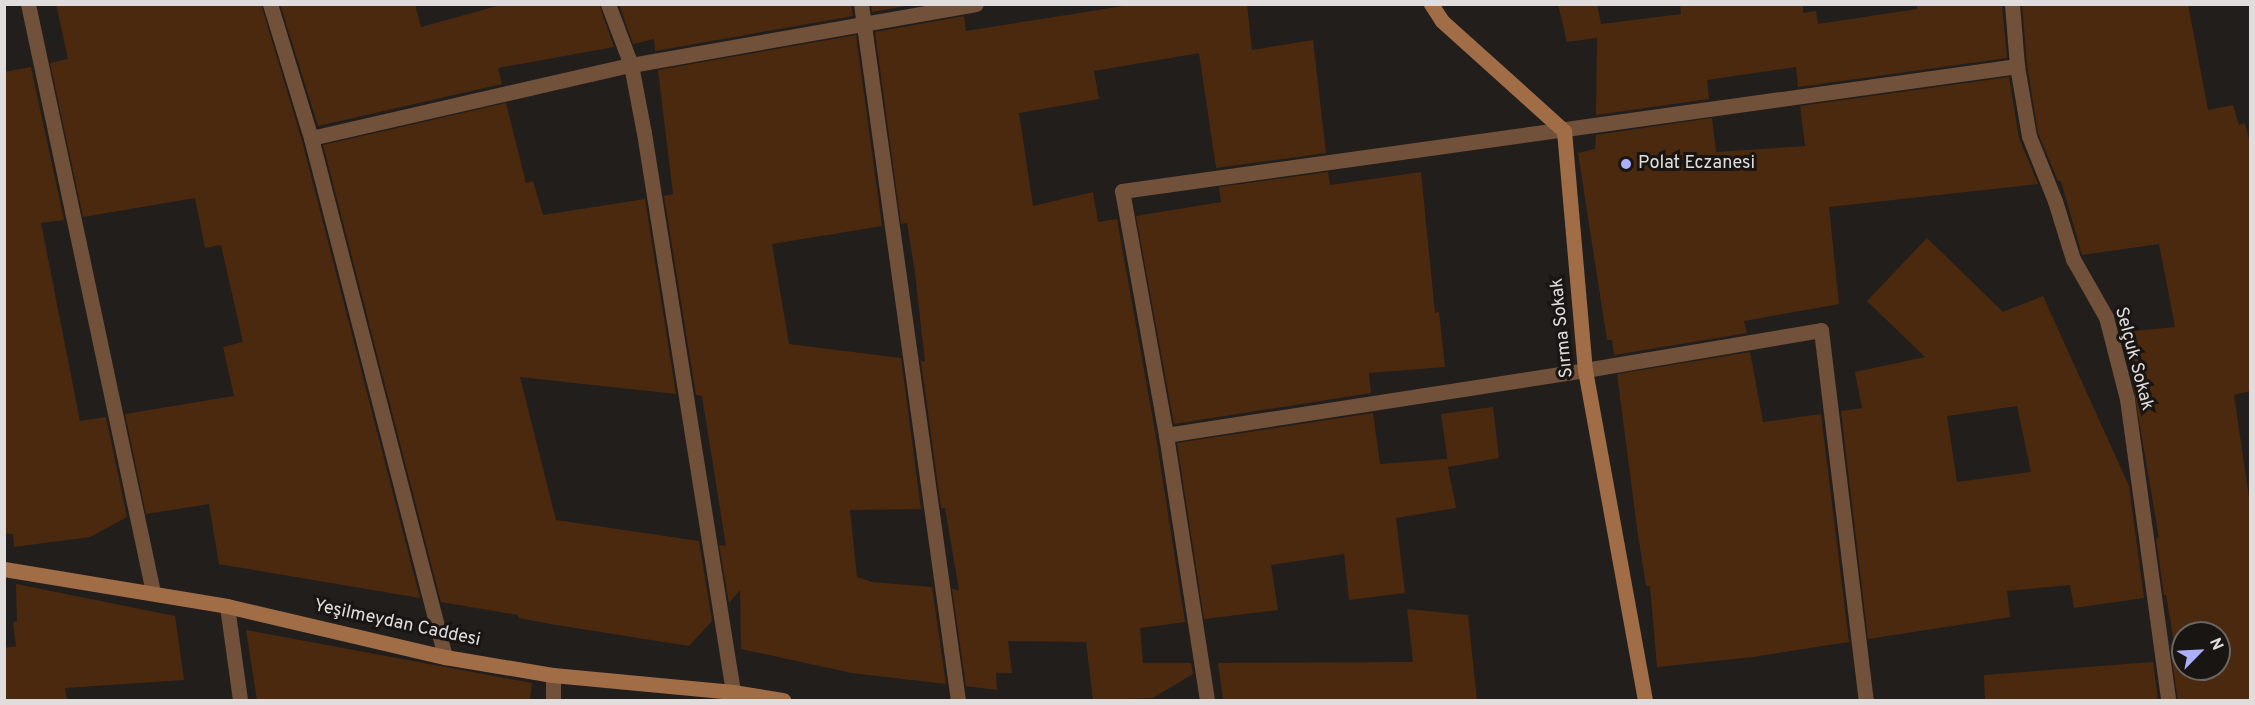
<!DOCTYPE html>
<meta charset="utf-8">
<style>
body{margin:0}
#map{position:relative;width:2255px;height:705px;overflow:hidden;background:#221e1c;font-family:Overpass,sans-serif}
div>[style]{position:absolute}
.building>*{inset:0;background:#4b290e}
.street>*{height:15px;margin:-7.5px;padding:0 7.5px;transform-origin:7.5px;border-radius:7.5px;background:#71513a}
.secondary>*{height:15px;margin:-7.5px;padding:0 7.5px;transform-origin:7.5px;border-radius:7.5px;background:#a06d47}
.dots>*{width:16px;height:16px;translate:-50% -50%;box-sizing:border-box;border:3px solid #191513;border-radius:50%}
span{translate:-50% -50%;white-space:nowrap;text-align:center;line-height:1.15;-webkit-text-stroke:6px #191513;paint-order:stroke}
.poi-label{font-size:18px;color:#e0dddc}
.left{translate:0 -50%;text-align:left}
.street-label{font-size:18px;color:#e0dddc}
.frame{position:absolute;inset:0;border:6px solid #e0dddc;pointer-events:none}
.north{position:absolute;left:2171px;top:621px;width:60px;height:60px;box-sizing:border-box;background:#191513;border:2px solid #696563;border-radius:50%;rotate:66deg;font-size:16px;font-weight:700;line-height:24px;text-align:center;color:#e0dddc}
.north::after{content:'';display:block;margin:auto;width:21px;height:27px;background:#acaffb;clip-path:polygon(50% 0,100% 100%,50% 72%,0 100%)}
</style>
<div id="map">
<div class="building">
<div style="clip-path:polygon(56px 4px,261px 4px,302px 141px,420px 598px,219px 564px,209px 504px,146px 514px,125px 414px,234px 396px,223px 347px,243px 342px,221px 245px,205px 248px,195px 198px,83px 217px,50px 63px,68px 59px)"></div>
<div style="clip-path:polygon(280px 4px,415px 4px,421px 27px,504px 4px,599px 4px,614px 47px,498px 68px,502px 84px,318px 126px)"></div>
<div style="clip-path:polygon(619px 4px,851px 4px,853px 16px,655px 51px,654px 39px,633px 44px)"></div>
<div style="clip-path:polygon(871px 4px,917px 4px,872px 12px)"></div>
<div style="clip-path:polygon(1136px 4px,1247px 4px,1252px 50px,1313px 40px,1326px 153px,1216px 168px,1199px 53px,1094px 71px,1099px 99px,1019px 113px,1033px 206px,1093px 192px,1098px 222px,1117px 219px,1156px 437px,1185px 622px,1140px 628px,1143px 663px,1191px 663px,1193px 674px,1153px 698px,1093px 700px,1086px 642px,1008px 641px,1012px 673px,996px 673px,997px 690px,966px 686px,952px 589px,959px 590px,945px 508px,941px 508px,921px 361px,925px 362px,915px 273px,907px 223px,901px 224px,875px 32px,964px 16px,966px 31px)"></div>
<div style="clip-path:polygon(1558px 4px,1597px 4px,1601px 24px,1681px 14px,1680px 4px,1803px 4px,1803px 13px,1816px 11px,1818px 24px,1917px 9px,1917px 4px,2002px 4px,2007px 58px,1798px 87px,1796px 67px,1707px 80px,1709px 99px,1596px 115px,1597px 38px,1567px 42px)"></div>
<div style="clip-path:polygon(evenodd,2022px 4px,2188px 4px,2208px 110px,2233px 105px,2239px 125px,2245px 123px,2250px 144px,2250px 391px,2234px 395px,2250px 504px,2250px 700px,2178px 700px,2172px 660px,2177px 660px,2166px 595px,2164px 595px,2156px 538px,2159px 538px,2124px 332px,2175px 327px,2159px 244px,2082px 255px,2061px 181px,2058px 181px,2038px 133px,2027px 65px,2022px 4px,2183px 633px,2219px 633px,2219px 669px,2183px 669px,2183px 633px)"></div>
<div style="clip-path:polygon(856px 35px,882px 226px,772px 244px,789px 344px,901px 358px,921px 509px,850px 510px,857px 577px,872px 582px,932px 587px,946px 684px,852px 673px,741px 649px,740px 590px,729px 603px,719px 545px,726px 546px,702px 396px,696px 395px,664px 196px,673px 194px,658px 70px)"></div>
<div style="clip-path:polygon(31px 67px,64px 220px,41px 223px,80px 421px,106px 417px,127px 517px,90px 537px,14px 547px,13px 534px,4px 533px,4px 72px)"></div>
<div style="clip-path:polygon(2009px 77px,2019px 138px,2038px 184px,1829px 207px,1839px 304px,1744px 321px,1747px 333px,1614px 355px,1612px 340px,1607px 340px,1578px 153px,1595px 149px,1596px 135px,1712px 118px,1716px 152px,1805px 146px,1800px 106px)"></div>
<div style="clip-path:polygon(506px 103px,526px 183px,533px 181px,543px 215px,645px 199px,676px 394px,520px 377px,556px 520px,699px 541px,712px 621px,689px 646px,550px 624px,519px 618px,518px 615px,441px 602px,323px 145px)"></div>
<div style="clip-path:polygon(1328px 172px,1330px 185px,1421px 172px,1435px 313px,1439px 312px,1445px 367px,1369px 373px,1371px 393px,1174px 424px,1136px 216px,1221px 202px,1219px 187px)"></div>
<div style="clip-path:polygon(evenodd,1927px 238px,2003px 312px,2043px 296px,2129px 486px,2144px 598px,2074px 608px,2070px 585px,2007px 591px,2010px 617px,1868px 639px,1841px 411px,1862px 408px,1855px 372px,1925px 357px,1867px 301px,1927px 238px,2017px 406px,2031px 472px,1957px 482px,1947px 416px,2017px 406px)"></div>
<div style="clip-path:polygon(1750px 352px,1763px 422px,1821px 414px,1849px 642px,1753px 657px,1657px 667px,1650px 586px,1646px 586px,1637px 528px,1617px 374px)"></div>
<div style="clip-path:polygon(1493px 407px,1499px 458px,1448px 467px,1456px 508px,1396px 518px,1405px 593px,1349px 600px,1344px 554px,1271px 565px,1278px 610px,1204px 619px,1177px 443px,1373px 413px,1380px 464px,1447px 459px,1448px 463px,1441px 414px)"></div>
<div style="clip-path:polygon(16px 584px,175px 616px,184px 680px,65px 688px,67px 700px,4px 700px,4px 648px,16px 646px,13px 622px,17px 622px)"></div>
<div style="clip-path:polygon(1407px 609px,1468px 615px,1477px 700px,1223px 700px,1218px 663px,1413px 662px)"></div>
<div style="clip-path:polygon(246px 630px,532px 683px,530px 700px,257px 700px)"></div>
<div style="clip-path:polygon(2153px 662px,2158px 700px,1985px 700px,1984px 675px)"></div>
</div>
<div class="street">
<div style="left:28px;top:4px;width:601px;rotate:78deg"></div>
<div style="left:270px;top:4px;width:140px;rotate:73deg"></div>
<div style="left:311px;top:138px;width:536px;rotate:75.52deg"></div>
<div style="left:608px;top:4px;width:65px;rotate:69.3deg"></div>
<div style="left:631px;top:65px;width:69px;rotate:79.2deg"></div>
<div style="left:644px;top:133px;width:566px;rotate:80.95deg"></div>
<div style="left:861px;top:4px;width:703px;rotate:82.07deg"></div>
<div style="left:2012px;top:4px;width:62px;rotate:85.4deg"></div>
<div style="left:2017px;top:66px;width:71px;rotate:80.3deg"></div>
<div style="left:2029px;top:136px;width:70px;rotate:68.2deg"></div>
<div style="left:2055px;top:201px;width:61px;rotate:72.8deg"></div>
<div style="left:2073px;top:259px;width:67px;rotate:60.4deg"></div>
<div style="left:2106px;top:317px;width:85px;rotate:75.6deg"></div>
<div style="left:2127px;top:399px;width:304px;rotate:82.2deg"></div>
<div style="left:311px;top:138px;width:328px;rotate:-12.9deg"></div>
<div style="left:631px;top:65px;width:350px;rotate:-10deg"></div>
<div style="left:1166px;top:435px;width:424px;rotate:-8.8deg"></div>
<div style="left:1585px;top:370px;width:239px;rotate:-9.6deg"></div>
<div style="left:1821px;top:330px;width:373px;rotate:83.1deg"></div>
<div style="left:227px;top:606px;width:95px;rotate:82.1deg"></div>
<div style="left:553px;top:675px;width:25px;rotate:90deg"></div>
<div style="left:1207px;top:700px;width:268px;rotate:-98.8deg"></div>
<div style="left:1166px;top:435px;width:248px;rotate:-100.2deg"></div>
<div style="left:1122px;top:191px;width:904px;rotate:-7.95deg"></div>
</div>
<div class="secondary">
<div style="left:1431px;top:4px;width:20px;rotate:57deg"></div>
<div style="left:1442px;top:21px;width:164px;rotate:42deg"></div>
<div style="left:1564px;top:131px;width:240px;rotate:85deg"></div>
<div style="left:1585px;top:370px;width:335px;rotate:79.7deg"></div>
<div style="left:4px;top:569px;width:226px;rotate:9.4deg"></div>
<div style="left:227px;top:606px;width:224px;rotate:13.2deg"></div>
<div style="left:445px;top:657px;width:109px;rotate:9.5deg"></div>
<div style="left:553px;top:675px;width:181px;rotate:5.4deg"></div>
<div style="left:733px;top:692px;width:51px;rotate:9.1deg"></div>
</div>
<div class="dots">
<div style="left:1626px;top:164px;background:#acaffb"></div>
</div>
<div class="poi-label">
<span class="left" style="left:1638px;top:164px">Polat Eczanesi</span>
</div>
<div class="street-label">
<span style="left:1563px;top:328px;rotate:-96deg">Sırma Sokak</span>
<span style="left:2133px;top:359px;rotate:75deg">Selçuk Sokak</span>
<span style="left:397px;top:624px;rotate:12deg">Yeşilmeydan Caddesi</span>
</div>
<div class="frame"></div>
<div class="north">N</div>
</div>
